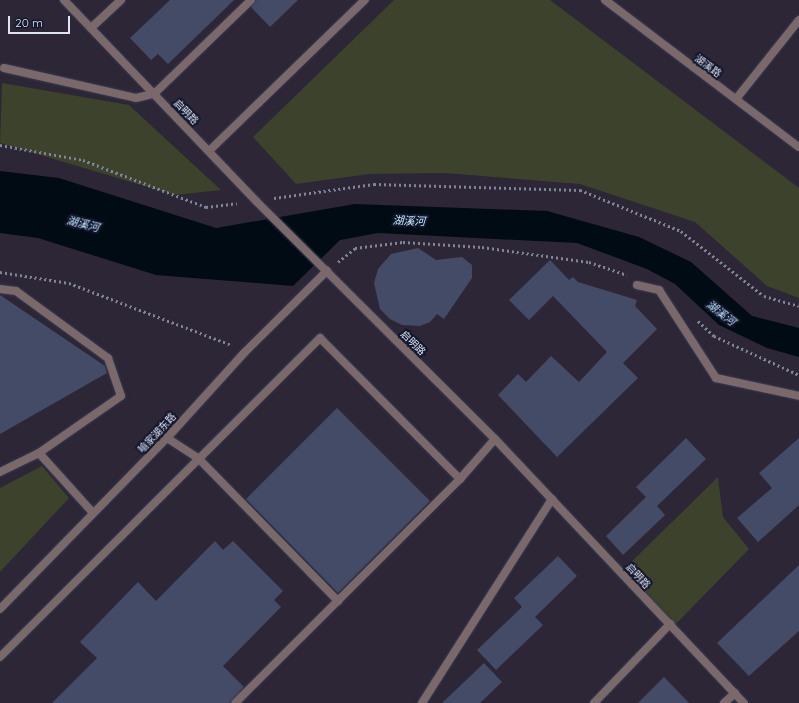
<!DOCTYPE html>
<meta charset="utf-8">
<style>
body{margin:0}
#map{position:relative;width:799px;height:703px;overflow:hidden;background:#1b2139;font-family:Quicksand,"Noto Sans SC",sans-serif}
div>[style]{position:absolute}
.education>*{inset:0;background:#2d2636}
.green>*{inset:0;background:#3c422b}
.water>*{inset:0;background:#000b14}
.building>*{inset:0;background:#444b66}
.path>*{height:2.5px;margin-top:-1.25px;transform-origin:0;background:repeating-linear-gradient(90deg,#7f8599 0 2px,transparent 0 5px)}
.roads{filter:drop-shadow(0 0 1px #363c53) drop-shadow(0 0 1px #363c53)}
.lane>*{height:8px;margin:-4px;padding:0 4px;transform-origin:4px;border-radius:4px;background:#7b686a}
.street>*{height:8px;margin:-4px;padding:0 4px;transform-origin:4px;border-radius:4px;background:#7b686a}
span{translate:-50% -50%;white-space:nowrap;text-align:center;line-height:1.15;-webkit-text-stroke:4px #12172e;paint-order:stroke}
.street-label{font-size:10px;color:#dfe4f5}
.water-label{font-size:11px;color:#c3e9ff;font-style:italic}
.scale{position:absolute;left:8px;top:16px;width:62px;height:18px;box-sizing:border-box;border:2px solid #dfe4f5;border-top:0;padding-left:5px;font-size:12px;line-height:14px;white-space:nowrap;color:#dfe4f5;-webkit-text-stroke:3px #12172e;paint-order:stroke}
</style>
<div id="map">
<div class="education">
<div style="clip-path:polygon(0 0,799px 0,799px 703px,0 703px)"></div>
</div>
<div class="green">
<div style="clip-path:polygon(394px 0,550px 0,799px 188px,799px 298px,767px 286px,695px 222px,580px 184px,445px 173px,369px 174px,296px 184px,253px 137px)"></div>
<div style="clip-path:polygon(2px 83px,129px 105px,221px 190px,175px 195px,0 143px)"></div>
<div style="clip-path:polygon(42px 466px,69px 498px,0 572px,0 488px)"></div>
<div style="clip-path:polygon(718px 477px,723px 517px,749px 549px,675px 625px,623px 570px)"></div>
</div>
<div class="water">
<div style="clip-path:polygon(0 171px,59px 178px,216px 228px,355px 204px,547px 211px,639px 237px,691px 262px,752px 316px,799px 328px,799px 357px,767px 348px,719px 325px,675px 284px,647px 269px,577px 243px,378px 233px,340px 240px,293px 286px,156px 275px,38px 238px,0 233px)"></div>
</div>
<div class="building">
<div style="clip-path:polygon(170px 0,234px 0,168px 64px,158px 54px,151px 60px,130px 38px)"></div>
<div style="clip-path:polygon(256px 0,298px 0,270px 27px,251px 7px)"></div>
<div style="clip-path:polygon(418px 248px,436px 260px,462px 257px,472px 265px,472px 278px,444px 319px,437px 314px,430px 322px,420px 326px,402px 325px,390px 319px,380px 309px,374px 283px,378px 269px,391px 254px)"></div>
<div style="clip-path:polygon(550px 260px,569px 280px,573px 277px,578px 282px,637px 300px,635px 306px,657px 329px,623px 363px,638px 378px,557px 457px,498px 395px,518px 374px,526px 382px,551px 356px,579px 382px,607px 352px,553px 296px,529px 320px,509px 300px)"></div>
<div style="clip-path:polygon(0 295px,105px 366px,107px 373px,0 434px)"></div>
<div style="clip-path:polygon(337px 408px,430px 501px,338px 593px,246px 499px)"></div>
<div style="clip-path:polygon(686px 438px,706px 459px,657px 506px,665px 515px,623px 555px,606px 536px,646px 497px,636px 487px)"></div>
<div style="clip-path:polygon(799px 438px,799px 505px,758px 542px,737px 518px,772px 488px,759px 473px)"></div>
<div style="clip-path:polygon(215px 541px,223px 550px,233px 541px,283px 591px,274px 600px,281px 607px,223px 666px,244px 687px,230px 703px,52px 703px,97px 658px,80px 642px,138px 582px,156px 601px)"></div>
<div style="clip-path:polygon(558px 556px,577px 576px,535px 617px,543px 625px,496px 670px,477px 650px,522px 607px,514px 598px)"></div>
<div style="clip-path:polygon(799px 565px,799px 631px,749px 676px,717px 643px)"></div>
<div style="clip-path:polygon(484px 663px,502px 682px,480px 703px,442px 703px)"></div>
<div style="clip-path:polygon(664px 677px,689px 703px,638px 703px)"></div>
</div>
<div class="path">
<div style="left:0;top:145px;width:84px;rotate:10.2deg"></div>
<div style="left:83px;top:160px;width:132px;rotate:20.9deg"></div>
<div style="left:206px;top:207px;width:31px;rotate:-7deg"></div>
<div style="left:274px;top:198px;width:101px;rotate:-8deg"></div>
<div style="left:374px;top:184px;width:206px;rotate:1.7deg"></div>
<div style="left:580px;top:190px;width:109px;rotate:22.1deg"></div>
<div style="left:681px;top:231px;width:105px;rotate:38.1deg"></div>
<div style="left:764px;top:296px;width:36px;rotate:16deg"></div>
<div style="left:338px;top:262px;width:22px;rotate:-39deg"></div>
<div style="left:355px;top:248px;width:48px;rotate:-7.1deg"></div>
<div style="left:403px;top:242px;width:79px;rotate:3.6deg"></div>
<div style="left:482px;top:247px;width:108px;rotate:8deg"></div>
<div style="left:589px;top:262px;width:40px;rotate:18.9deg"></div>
<div style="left:0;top:272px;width:70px;rotate:9.1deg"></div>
<div style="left:69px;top:283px;width:173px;rotate:20.9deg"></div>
<div style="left:698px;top:321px;width:22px;rotate:43deg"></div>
<div style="left:714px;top:336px;width:94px;rotate:24.6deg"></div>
</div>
<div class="roads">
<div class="lane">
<div style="left:91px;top:28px;width:41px;rotate:-43deg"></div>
<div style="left:4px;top:68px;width:135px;rotate:12.8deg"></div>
<div style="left:136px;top:98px;width:18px;rotate:-13deg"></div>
<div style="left:154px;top:94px;width:135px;rotate:-44.1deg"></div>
<div style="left:736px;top:99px;width:101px;rotate:-51.4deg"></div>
<div style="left:637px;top:285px;width:23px;rotate:13deg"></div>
<div style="left:659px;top:290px;width:105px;rotate:57.1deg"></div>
<div style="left:716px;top:378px;width:85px;rotate:12.2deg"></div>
<div style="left:0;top:289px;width:16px;rotate:7deg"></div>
<div style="left:16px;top:291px;width:114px;rotate:36.1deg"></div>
<div style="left:108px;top:358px;width:40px;rotate:71.1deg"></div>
<div style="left:121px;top:396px;width:100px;rotate:145.2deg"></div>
<div style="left:167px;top:438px;width:38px;rotate:33deg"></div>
<div style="left:199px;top:459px;width:199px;rotate:45.6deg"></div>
<div style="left:0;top:472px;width:43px;rotate:-26deg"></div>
<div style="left:39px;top:453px;width:81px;rotate:48deg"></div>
<div style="left:460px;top:479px;width:53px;rotate:-48.8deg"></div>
<div style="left:0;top:657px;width:452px;rotate:-44.9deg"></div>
<div style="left:320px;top:338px;width:199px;rotate:45.2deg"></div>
<div style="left:460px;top:479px;width:317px;rotate:135.1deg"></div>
<div style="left:422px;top:703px;width:242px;rotate:-57.5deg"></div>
<div style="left:594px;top:703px;width:110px;rotate:-46.1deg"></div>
<div style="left:724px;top:703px;width:15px;rotate:-42deg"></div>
</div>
<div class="street">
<div style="left:64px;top:0;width:279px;rotate:46.3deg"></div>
<div style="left:257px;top:202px;width:336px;rotate:44.9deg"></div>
<div style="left:495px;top:439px;width:363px;rotate:46.7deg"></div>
<div style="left:605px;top:0;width:243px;rotate:37.2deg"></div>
<div style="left:209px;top:151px;width:217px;rotate:-44.1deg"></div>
<div style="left:0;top:609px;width:239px;rotate:-45.7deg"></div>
<div style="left:167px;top:438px;width:115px;rotate:-47.8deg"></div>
<div style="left:244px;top:353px;width:117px;rotate:-44.7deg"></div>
</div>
</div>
<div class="street-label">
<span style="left:708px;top:66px;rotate:37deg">湖溪路</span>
<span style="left:186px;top:112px;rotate:46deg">启明路</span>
<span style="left:413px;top:343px;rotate:45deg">启明路</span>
<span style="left:157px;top:433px;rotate:-47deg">喻家湖东路</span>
<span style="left:638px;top:576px;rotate:47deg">启明路</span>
</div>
<div class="water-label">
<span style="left:409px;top:221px;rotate:2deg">湖溪河</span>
<span style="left:83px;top:224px;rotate:14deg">湖溪河</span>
<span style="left:721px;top:313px;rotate:38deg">湖溪河</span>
</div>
<div class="scale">20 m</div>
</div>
